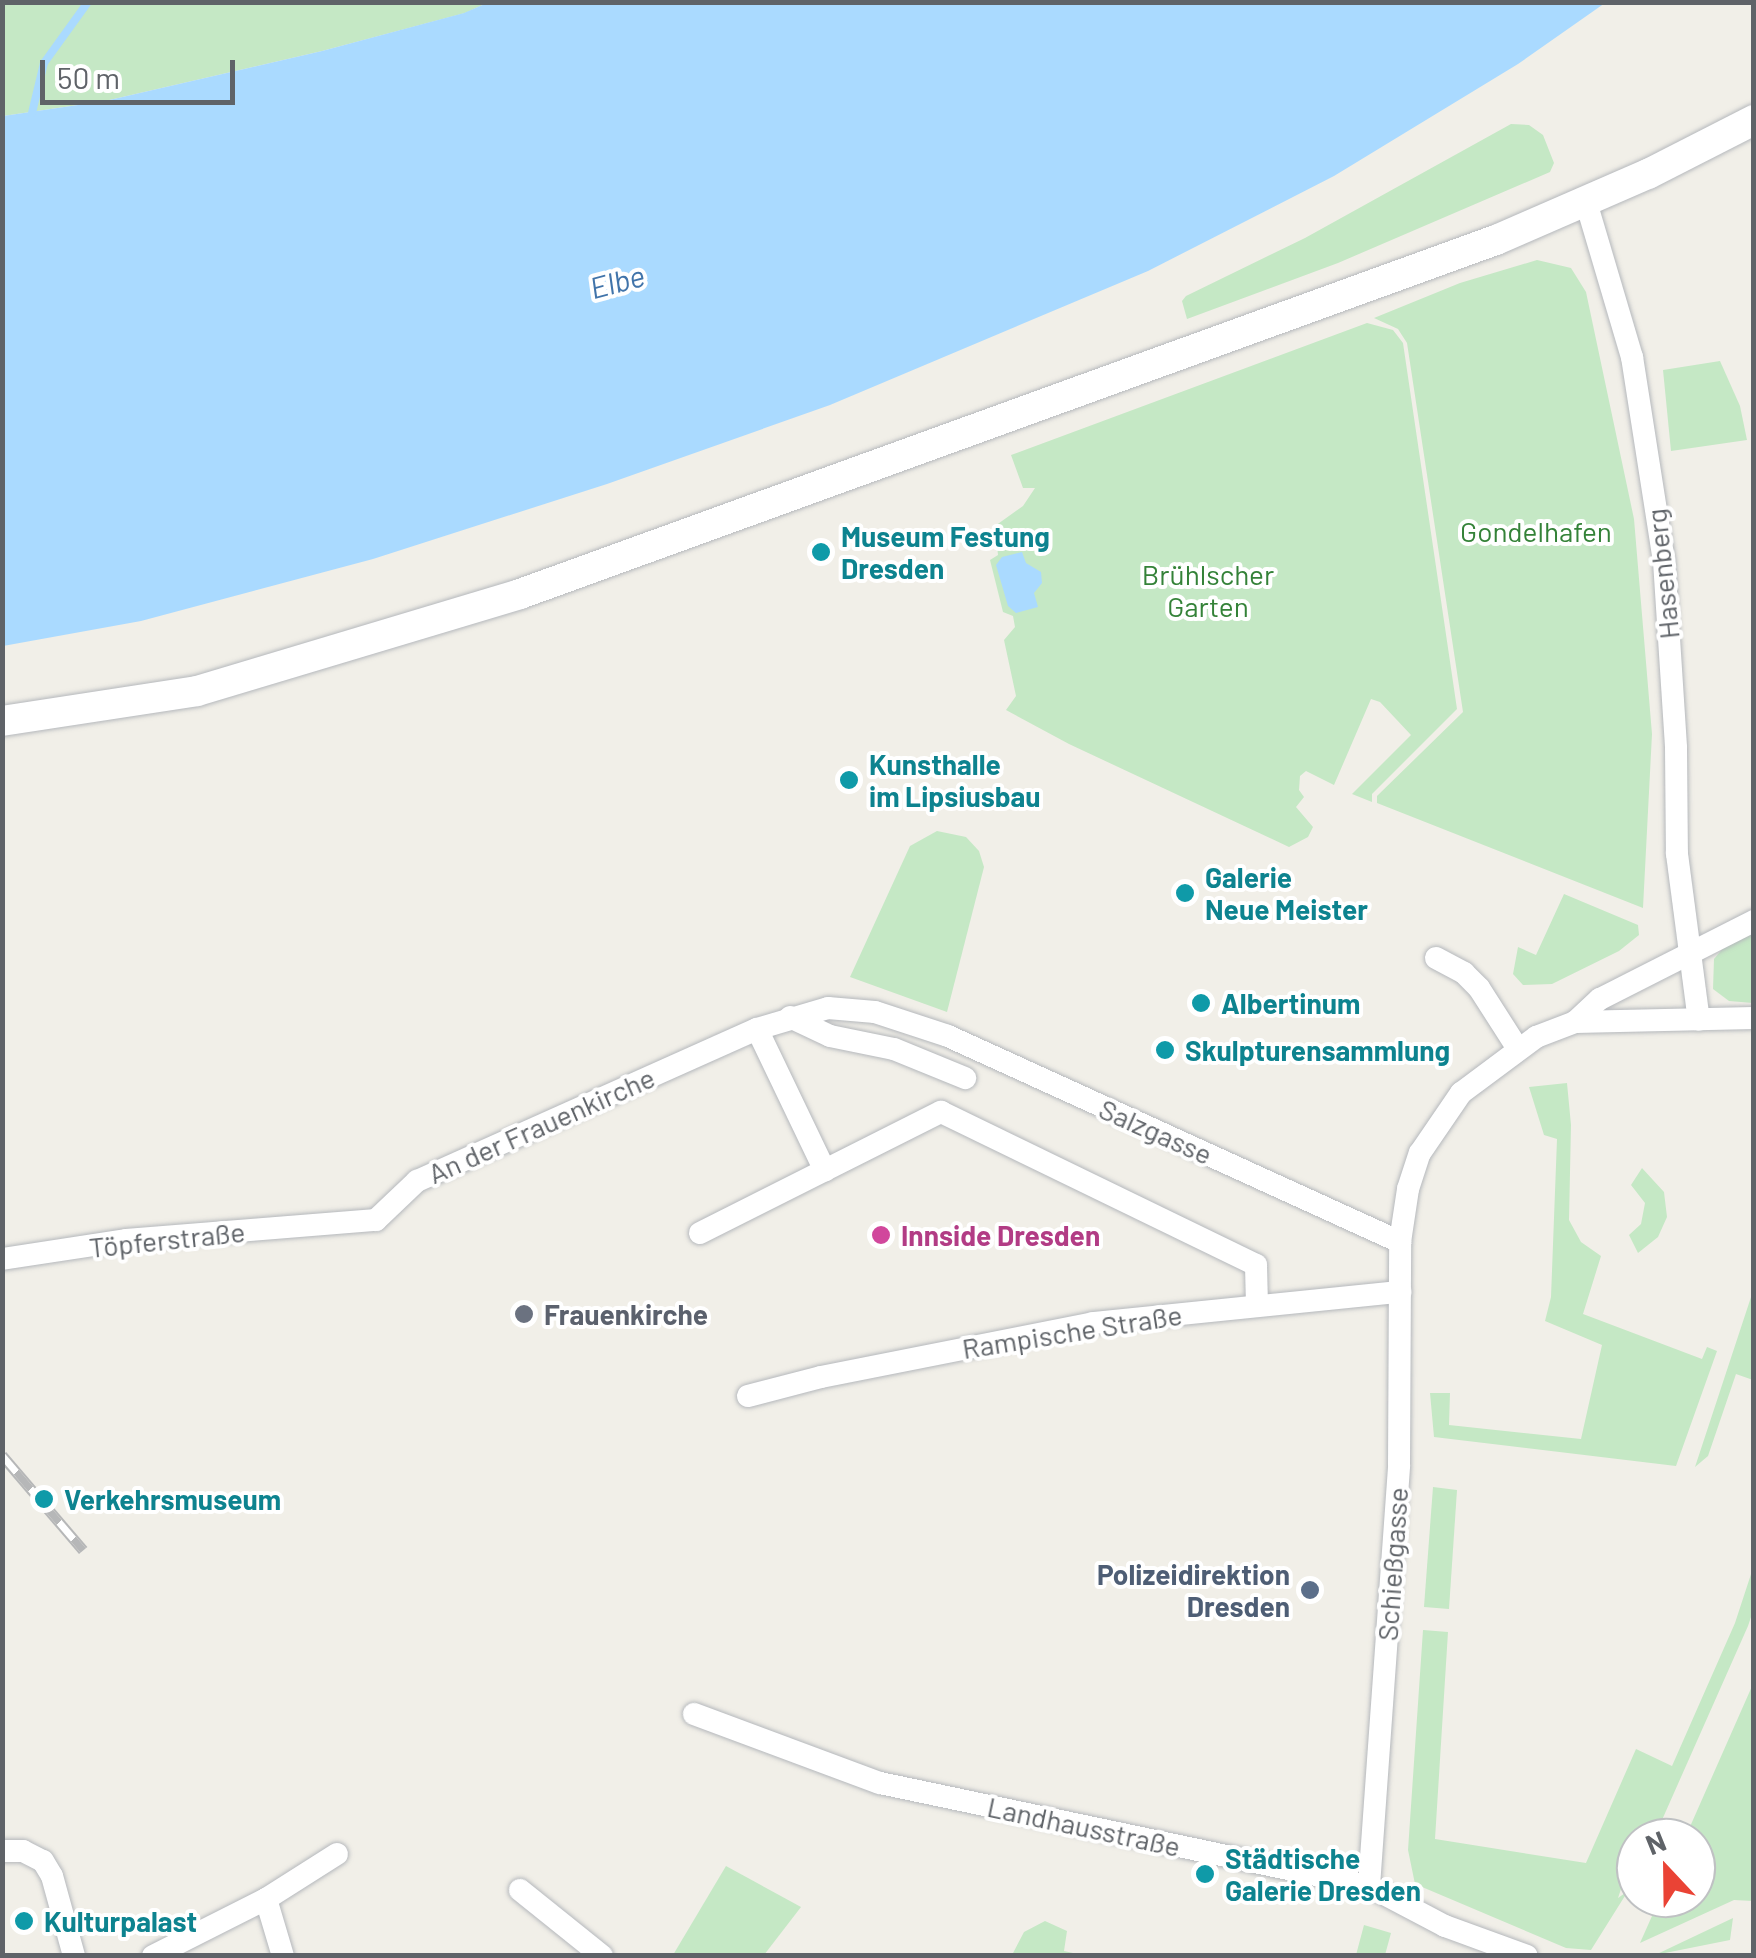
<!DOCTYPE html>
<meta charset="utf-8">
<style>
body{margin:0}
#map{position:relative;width:1756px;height:1958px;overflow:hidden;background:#f1efe8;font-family:Barlow,sans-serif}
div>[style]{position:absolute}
.green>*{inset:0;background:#c5e8c5}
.water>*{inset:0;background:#aadaff}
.stream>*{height:8px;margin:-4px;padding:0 4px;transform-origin:4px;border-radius:4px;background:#aadaff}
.roads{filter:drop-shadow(0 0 2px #b5b8bc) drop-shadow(0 0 2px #b5b8bc)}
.minor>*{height:22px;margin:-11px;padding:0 11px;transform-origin:11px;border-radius:11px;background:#fff}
.secondary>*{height:30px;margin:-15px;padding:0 15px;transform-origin:15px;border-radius:15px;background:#fff}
.rail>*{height:11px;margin-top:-5.5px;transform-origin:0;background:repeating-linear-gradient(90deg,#fff 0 22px,#b6b7b8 0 44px);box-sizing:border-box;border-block:2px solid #b6b7b8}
.dots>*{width:28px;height:28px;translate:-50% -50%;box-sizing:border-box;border:5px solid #fff;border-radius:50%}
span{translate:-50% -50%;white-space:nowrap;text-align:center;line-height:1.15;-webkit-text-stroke:8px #fff;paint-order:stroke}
.park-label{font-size:28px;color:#348238}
.culture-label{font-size:28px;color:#0d838f;font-weight:700}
.left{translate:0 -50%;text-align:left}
.street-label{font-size:28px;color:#5f6368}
.hotel-label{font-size:28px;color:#b23c85;font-weight:700}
.worship-label{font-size:28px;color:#5b616d;font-weight:700}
.service-label{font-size:28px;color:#4e5e75;font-weight:700}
.right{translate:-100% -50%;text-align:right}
.water-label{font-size:30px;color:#4174aa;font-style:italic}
.frame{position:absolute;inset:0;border:5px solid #5f6368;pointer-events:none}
.north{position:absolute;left:1616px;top:1818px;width:100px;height:100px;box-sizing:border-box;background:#fff;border:2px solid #bfc1c3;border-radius:50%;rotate:338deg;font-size:28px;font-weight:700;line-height:40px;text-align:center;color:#5f6368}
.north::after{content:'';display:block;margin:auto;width:35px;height:45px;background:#ea4335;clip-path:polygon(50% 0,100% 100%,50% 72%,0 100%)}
.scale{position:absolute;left:40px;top:60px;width:195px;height:45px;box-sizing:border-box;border:5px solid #5f6368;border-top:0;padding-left:12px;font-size:30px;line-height:35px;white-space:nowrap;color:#5f6368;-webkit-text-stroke:8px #fff;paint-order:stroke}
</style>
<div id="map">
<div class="green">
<div style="clip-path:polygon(2px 3px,487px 3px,465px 13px,322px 51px,105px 101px,3px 116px)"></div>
<div style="clip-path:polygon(1511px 124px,1529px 125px,1543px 135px,1554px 163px,1550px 172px,1338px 263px,1187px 319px,1182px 301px,1186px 296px,1305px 238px)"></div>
<div style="clip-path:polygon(1537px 260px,1571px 268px,1586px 292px,1634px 519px,1652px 734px,1643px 908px,1377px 803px,1377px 796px,1463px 712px,1407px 343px,1398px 329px,1374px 318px,1460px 283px)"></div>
<div style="clip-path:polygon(1367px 323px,1393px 330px,1403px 343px,1457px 709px,1372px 794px,1372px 802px,1352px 794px,1411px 735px,1380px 702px,1371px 699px,1334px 785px,1306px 771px,1300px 776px,1299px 790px,1304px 797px,1296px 807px,1313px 827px,1308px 837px,1289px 847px,1069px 744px,1006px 710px,1016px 696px,1004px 640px,1015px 627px,1013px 616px,1003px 612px,990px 560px,998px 555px,995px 526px,1023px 506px,1035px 488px,1023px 488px,1011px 455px)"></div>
<div style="clip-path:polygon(1720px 361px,1740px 406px,1747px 440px,1671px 451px,1663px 370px)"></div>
<div style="clip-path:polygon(937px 831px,966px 837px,979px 851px,984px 867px,947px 1012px,850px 977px,910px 846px)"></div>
<div style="clip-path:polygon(1564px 894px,1638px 925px,1639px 935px,1619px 951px,1552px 984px,1523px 985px,1513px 974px,1518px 947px,1536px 955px)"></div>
<div style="clip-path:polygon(1753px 932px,1753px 1003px,1729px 1001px,1713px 989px,1714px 959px,1724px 947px)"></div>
<div style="clip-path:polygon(1567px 1083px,1571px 1125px,1569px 1220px,1581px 1242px,1601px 1256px,1583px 1314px,1702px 1359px,1707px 1347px,1717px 1351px,1676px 1466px,1434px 1437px,1430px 1393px,1450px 1393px,1449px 1425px,1581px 1439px,1602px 1345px,1545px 1321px,1551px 1297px,1557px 1139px,1544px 1135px,1529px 1087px)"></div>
<div style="clip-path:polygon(1642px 1168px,1664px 1192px,1667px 1217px,1658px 1237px,1638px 1253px,1629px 1235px,1641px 1224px,1645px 1203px,1631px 1185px)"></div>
<div style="clip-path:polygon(1753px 1291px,1753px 1380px,1736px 1374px,1708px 1456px,1695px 1467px)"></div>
<div style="clip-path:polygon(1433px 1487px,1457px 1490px,1449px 1609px,1424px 1607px)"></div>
<div style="clip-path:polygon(1753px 1568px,1753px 1611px,1748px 1626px,1654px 1838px,1636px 1838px,1636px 1876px,1631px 1886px,1623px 1883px,1618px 1898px,1628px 1891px,1591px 1950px,1566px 1948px,1415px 1884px,1408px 1850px,1423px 1630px,1448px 1632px,1435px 1839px,1586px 1863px,1636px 1749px,1672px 1766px,1735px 1623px)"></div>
<div style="clip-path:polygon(1753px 1684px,1753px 1901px,1734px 1900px,1640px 1943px,1660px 1898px,1696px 1898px,1696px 1838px,1685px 1838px)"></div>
<div style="clip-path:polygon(726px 1866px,801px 1907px,764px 1955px,673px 1955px)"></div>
<div style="clip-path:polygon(1733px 1918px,1730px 1940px,1655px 1955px)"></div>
<div style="clip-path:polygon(1045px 1921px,1067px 1931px,1064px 1951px,1082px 1955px,1012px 1955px,1024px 1932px)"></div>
<div style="clip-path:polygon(1364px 1925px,1391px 1933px,1385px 1955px,1356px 1955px)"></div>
</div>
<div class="water">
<div style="clip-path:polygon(487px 3px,487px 2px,1605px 3px,1518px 64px,1334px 176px,1148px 271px,830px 405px,607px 484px,373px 559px,141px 621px,3px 646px,3px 116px,105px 101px,322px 51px,464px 13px)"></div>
<div style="clip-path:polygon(1022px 552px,1026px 563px,1041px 572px,1042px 583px,1034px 593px,1038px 607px,1016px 613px,1008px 606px,996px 565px,1002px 557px)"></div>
</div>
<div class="stream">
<div style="left:32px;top:113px;width:51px;rotate:-76.5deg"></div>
<div style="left:44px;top:63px;width:75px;rotate:-54.2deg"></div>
</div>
<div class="roads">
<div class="minor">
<div style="left:1586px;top:202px;width:162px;rotate:73.5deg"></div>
<div style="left:1632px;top:357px;width:206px;rotate:81.1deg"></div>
<div style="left:1664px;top:561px;width:187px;rotate:86.3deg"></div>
<div style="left:1676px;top:748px;width:106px;rotate:89.5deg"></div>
<div style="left:1677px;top:854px;width:167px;rotate:82.5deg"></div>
<div style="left:1436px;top:958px;width:32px;rotate:28deg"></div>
<div style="left:1464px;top:973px;width:21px;rotate:45deg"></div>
<div style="left:1479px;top:988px;width:72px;rotate:57.4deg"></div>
<div style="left:790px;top:1017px;width:44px;rotate:25.4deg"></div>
<div style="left:830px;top:1036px;width:65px;rotate:11.5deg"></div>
<div style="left:894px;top:1049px;width:77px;rotate:22.2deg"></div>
<div style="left:1575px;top:1022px;width:34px;rotate:-43deg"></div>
<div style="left:1600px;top:999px;width:173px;rotate:-26.9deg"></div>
<div style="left:757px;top:1029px;width:157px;rotate:64.4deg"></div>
<div style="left:700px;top:1233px;width:270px;rotate:-26.7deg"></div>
<div style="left:941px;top:1112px;width:350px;rotate:25.9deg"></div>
<div style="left:1256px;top:1265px;width:40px;rotate:88.6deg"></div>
<div style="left:2px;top:1259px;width:125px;rotate:-8.7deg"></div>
<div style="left:126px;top:1240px;width:251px;rotate:-4.6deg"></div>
<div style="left:376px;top:1220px;width:57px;rotate:-43.6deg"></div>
<div style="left:417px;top:1181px;width:372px;rotate:-24.1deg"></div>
<div style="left:757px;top:1029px;width:74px;rotate:-16.5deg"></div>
<div style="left:828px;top:1008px;width:47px;rotate:4.9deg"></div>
<div style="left:875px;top:1012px;width:77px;rotate:18.2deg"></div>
<div style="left:948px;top:1036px;width:497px;rotate:24.5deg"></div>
<div style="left:748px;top:1396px;width:75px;rotate:-14.6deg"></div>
<div style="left:821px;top:1377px;width:277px;rotate:-11.2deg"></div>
<div style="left:1093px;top:1323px;width:309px;rotate:-5.8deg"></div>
<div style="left:694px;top:1714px;width:198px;rotate:20.4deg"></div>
<div style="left:880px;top:1783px;width:500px;rotate:11.9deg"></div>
<div style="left:1369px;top:1886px;width:86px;rotate:27.8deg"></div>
<div style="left:1445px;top:1926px;width:87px;rotate:20.1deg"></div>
<div style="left:2px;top:1851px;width:21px"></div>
<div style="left:23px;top:1851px;width:22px;rotate:27deg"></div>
<div style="left:43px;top:1861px;width:17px;rotate:59deg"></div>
<div style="left:52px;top:1876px;width:83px;rotate:74.6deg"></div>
<div style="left:1369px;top:1886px;width:422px;rotate:-85.9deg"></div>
<div style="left:1399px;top:1465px;width:223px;rotate:-89.7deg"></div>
<div style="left:1400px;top:1242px;width:54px;rotate:-81.4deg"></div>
<div style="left:1408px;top:1189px;width:38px;rotate:-72deg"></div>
<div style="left:1420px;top:1153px;width:73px;rotate:-55.7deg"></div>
<div style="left:1461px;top:1093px;width:94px;rotate:-36.7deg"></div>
<div style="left:1536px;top:1037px;width:42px;rotate:-21deg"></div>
<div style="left:1575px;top:1022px;width:179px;rotate:-1.3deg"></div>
<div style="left:520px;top:1890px;width:105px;rotate:38.8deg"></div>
<div style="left:266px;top:1899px;width:59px;rotate:73.4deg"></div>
<div style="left:153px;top:1956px;width:127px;rotate:-26.8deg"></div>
<div style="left:266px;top:1899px;width:84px;rotate:-32.4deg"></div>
</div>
<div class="secondary">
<div style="left:2px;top:721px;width:197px;rotate:-8.7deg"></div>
<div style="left:197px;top:691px;width:337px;rotate:-16.7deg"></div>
<div style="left:520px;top:594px;width:1038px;rotate:-19.94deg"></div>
<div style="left:1496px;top:240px;width:166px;rotate:-23.5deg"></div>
<div style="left:1648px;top:174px;width:119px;rotate:-27deg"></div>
</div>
</div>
<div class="rail">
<div style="left:2px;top:1455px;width:125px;rotate:49.5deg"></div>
</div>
<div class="dots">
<div style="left:821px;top:552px;background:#0f9aa8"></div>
<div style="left:849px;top:780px;background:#0f9aa8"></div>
<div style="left:1185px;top:893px;background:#0f9aa8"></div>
<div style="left:1201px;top:1003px;background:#0f9aa8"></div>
<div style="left:1165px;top:1050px;background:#0f9aa8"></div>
<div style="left:881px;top:1235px;background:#d1479c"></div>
<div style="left:524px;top:1314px;background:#6b7280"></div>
<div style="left:44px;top:1499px;background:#0f9aa8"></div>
<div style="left:1310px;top:1590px;background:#5c6f8a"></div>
<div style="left:1205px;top:1874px;background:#0f9aa8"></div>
<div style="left:24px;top:1921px;background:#0f9aa8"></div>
</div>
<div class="park-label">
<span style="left:1536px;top:531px">Gondelhafen</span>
<span style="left:1208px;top:590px">Brühlscher<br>Garten</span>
</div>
<div class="culture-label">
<span class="left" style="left:841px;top:552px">Museum Festung<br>Dresden</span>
<span class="left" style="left:869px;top:780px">Kunsthalle<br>im Lipsiusbau</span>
<span class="left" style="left:1205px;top:893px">Galerie<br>Neue Meister</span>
<span class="left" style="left:1221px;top:1003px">Albertinum</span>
<span class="left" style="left:1185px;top:1050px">Skulpturensammlung</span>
<span class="left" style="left:64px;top:1499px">Verkehrsmuseum</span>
<span class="left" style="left:1225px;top:1874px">Städtische<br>Galerie Dresden</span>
<span class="left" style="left:44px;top:1921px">Kulturpalast</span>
</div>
<div class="street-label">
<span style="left:1662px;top:574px;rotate:-96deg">Hasenberg</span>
<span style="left:541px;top:1125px;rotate:-24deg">An der Frauenkirche</span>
<span style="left:1156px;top:1131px;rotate:24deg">Salzgasse</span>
<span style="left:167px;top:1239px;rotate:-6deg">Töpferstraße</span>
<span style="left:1072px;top:1331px;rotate:-9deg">Rampische Straße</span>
<span style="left:1392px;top:1564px;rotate:-86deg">Schießgasse</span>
<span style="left:1084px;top:1826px;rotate:12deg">Landhausstraße</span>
</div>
<div class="hotel-label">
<span class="left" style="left:901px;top:1235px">Innside Dresden</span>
</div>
<div class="worship-label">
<span class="left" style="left:544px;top:1314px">Frauenkirche</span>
</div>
<div class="service-label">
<span class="right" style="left:1290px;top:1590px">Polizeidirektion<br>Dresden</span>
</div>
<div class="water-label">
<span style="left:617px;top:281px;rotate:-15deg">Elbe</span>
</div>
<div class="frame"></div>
<div class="north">N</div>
<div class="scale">50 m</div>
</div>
